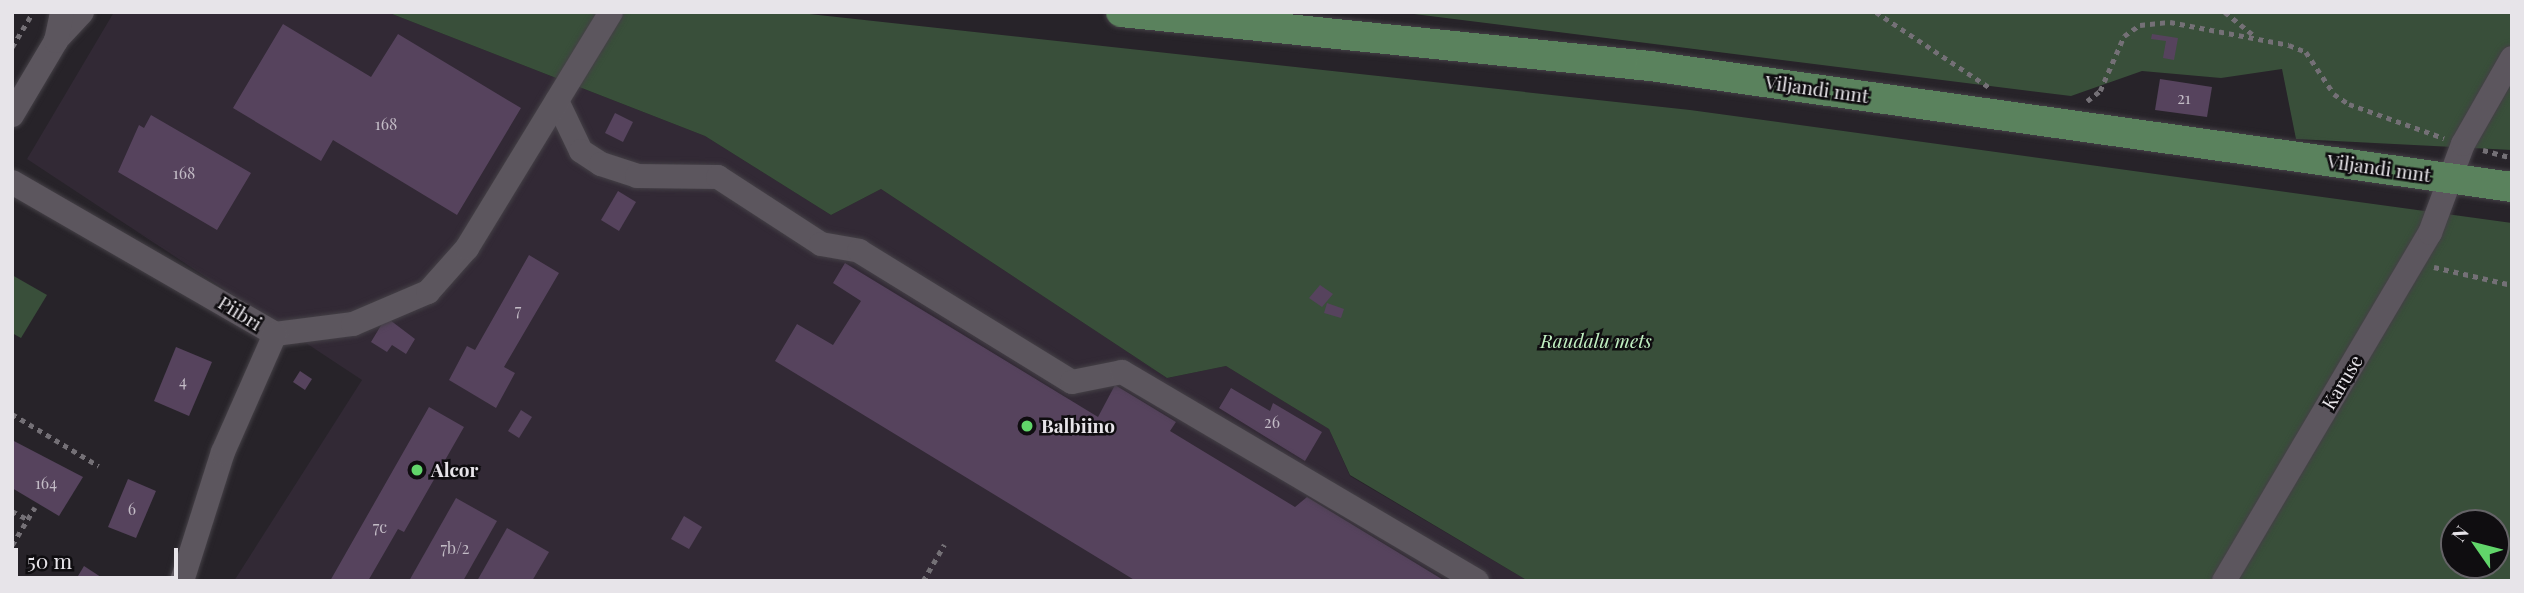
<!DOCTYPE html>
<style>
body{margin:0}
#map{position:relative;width:2524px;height:593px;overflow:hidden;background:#272329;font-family:"Playfair Display",serif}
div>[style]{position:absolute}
.built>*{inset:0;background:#322935}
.green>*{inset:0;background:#394f3a}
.building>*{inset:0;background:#56435d}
.path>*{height:4.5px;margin-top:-2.25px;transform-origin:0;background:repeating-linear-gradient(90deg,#747076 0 5px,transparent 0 10px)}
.roads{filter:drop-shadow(0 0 2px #444046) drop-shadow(0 0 2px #444046)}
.minor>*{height:24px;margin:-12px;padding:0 12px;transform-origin:12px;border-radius:12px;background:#5c565e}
.major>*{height:30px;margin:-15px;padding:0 15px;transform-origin:15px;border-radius:15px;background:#5a825d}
.dots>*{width:19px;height:19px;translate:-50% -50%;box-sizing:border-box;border:4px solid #0f0d10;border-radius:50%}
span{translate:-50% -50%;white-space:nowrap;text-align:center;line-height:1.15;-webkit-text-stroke:5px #0f0d10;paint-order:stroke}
.number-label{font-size:16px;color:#c3bcc6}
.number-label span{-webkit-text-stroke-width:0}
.street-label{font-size:19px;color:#e7e4e9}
.park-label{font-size:19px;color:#c1f0c2;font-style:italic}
.poi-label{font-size:19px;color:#e7e4e9;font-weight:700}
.left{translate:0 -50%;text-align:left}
.frame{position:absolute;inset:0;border:14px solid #e7e4e9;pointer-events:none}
.north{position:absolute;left:2440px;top:509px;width:70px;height:70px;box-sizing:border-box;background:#0f0d10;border:2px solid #656367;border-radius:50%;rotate:305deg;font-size:19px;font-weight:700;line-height:28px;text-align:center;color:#e7e4e9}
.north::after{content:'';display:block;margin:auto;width:24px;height:32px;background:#61d56a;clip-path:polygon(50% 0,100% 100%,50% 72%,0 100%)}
.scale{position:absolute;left:14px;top:548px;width:164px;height:32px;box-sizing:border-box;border:4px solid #e7e4e9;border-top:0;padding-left:9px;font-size:21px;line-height:24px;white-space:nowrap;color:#e7e4e9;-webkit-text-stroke:5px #0f0d10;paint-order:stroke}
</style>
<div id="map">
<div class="built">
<div style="clip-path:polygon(114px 12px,387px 12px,705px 136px,831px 215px,881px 189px,1167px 378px,1226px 366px,1329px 429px,1350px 476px,1528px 581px,234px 581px,362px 380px,27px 159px)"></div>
</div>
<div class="green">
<div style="clip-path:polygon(evenodd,387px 12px,791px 12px,1690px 110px,2512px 223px,2512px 581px,1528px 581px,1350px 475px,1329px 429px,1226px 366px,1167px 378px,881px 189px,831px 215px,705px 136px,387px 12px,2454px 523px,2496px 523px,2496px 565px,2454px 565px,2454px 523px)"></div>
<div style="clip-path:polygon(1398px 12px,2512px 12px,2512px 150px,2296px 139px,2282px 69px,2221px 78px,2142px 71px,2071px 96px)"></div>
<div style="clip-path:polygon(12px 275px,47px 295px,21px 338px,12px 333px)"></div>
</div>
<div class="building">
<div style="clip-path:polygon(283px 24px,371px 77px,398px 34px,521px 108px,457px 215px,333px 140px,321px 161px,233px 108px)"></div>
<div style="clip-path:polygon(2152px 34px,2178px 38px,2174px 60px,2163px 58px,2166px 41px,2151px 39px)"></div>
<div style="clip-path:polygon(2160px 79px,2212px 87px,2207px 117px,2155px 110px)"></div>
<div style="clip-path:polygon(615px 113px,633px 122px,623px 142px,605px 133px)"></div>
<div style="clip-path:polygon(151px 115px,251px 173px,217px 230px,118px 172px,139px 125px,144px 128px)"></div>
<div style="clip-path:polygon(618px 191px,636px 202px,619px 231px,601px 220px)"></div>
<div style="clip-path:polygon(529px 255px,559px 273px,504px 367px,515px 373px,496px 408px,449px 380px,467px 346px,475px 350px)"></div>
<div style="clip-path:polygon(845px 263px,1098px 417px,1115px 385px,1176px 422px,1170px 431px,1295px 507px,1307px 497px,1445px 581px,1136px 581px,775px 361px,797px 324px,833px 345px,861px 301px,833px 283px)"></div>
<div style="clip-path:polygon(1320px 285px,1333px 294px,1322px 307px,1309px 298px)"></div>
<div style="clip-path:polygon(1327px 303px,1344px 309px,1341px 318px,1324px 313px)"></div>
<div style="clip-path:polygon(386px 317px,415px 339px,406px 354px,392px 345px,387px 352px,371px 342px)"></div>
<div style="clip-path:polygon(176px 347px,212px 362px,189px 416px,154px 401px)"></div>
<div style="clip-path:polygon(300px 371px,312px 379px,305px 390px,293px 382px)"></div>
<div style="clip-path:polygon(1231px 388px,1270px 411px,1273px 403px,1322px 432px,1305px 461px,1219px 408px)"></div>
<div style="clip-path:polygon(429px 407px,464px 427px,404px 532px,398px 529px,368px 581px,330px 581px)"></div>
<div style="clip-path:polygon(521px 410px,532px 417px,519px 438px,508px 431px)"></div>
<div style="clip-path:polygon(12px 440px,83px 477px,59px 516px,12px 488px)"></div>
<div style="clip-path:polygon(128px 479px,156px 491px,136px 538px,108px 527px)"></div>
<div style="clip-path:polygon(456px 498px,497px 521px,463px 581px,409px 581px)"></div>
<div style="clip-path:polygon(684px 516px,702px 527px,689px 549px,671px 539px)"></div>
<div style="clip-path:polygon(507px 528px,549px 552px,532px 581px,477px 581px)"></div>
<div style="clip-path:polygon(84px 566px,107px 581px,75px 581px)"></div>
</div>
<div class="path">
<div style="left:1876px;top:12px;width:136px;rotate:33.6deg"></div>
<div style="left:2225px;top:12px;width:36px;rotate:39deg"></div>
<div style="left:12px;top:47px;width:41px;rotate:-59deg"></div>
<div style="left:2087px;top:101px;width:16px;rotate:-38deg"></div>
<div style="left:2100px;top:91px;width:60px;rotate:-66.4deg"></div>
<div style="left:2124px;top:36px;width:19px;rotate:-35deg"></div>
<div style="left:2140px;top:25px;width:30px;rotate:-6deg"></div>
<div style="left:2170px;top:22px;width:121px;rotate:10.9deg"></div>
<div style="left:2289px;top:45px;width:18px;rotate:22deg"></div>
<div style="left:2306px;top:52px;width:50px;rotate:56.3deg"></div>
<div style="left:2334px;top:94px;width:18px;rotate:34deg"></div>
<div style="left:2349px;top:104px;width:101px;rotate:19.7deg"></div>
<div style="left:2483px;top:150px;width:30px;rotate:15deg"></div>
<div style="left:2434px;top:267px;width:80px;rotate:13deg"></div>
<div style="left:12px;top:414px;width:101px;rotate:30.9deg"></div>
<div style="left:12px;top:511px;width:19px;rotate:28deg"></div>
<div style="left:12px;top:545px;width:44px;rotate:-58.8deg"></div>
<div style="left:923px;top:581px;width:42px;rotate:-59.7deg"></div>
</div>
<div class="roads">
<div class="minor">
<div style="left:56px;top:40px;width:38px;rotate:-47deg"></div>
<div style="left:557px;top:101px;width:55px;rotate:64.4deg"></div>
<div style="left:581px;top:151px;width:24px;rotate:33deg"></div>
<div style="left:601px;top:164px;width:38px;rotate:18deg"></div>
<div style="left:637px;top:176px;width:81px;rotate:0.7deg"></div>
<div style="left:718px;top:177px;width:123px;rotate:33deg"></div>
<div style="left:821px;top:244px;width:39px;rotate:10deg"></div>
<div style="left:859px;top:251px;width:250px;rotate:31.6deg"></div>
<div style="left:1072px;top:382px;width:51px;rotate:-11.3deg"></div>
<div style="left:1122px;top:372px;width:412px;rotate:30.5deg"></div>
<div style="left:12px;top:115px;width:86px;rotate:-59.3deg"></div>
<div style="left:56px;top:41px;width:30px;rotate:-78deg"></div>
<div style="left:12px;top:182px;width:304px;rotate:30deg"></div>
<div style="left:275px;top:334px;width:79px;rotate:-7.3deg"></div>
<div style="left:353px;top:324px;width:82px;rotate:-23.1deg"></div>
<div style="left:428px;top:292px;width:59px;rotate:-48.4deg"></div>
<div style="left:467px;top:248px;width:276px;rotate:-58.6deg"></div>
<div style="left:182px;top:581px;width:135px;rotate:-72.4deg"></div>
<div style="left:223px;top:452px;width:129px;rotate:-66.2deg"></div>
<div style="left:2224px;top:581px;width:404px;rotate:-59.4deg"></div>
<div style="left:2430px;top:233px;width:95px;rotate:-69.7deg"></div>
<div style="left:2463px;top:144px;width:99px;rotate:-60.3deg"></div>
</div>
<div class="major">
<div style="left:1121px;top:12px;width:532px;rotate:5.83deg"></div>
<div style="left:1650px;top:66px;width:870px;rotate:7.99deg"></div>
</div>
</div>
<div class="dots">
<div style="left:1027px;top:426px;background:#61d56a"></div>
<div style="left:417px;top:470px;background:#61d56a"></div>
</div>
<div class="number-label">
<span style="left:2184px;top:98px">21</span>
<span style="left:386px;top:124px">168</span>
<span style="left:184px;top:173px">168</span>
<span style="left:518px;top:310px">7</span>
<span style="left:183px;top:381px">4</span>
<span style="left:1272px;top:422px">26</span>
<span style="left:46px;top:483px">164</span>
<span style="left:132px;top:509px">6</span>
<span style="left:380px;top:527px">7c</span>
<span style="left:455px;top:548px">7b/2</span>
</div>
<div class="street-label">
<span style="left:1817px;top:89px;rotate:8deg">Viljandi mnt</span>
<span style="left:2379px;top:168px;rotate:8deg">Viljandi mnt</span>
<span style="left:240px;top:313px;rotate:32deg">Piibri</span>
<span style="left:2342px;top:382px;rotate:-59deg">Karuse</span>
</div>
<div class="park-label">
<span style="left:1596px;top:341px">Raudalu mets</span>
</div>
<div class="poi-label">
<span class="left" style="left:1041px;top:426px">Balbiino</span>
<span class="left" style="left:431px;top:470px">Alcor</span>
</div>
<div class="frame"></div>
<div class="north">N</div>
<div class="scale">50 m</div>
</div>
